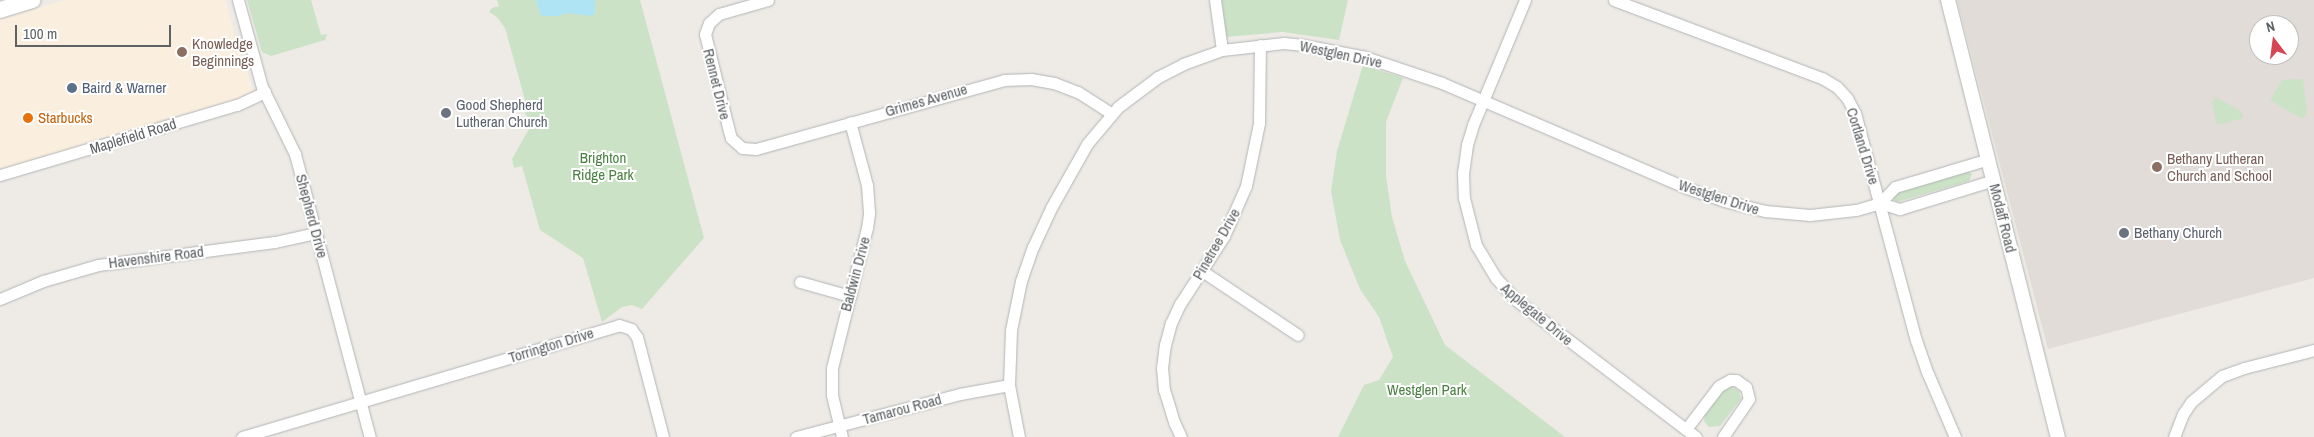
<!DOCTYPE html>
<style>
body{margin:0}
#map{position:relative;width:2314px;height:437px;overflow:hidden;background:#eeebe6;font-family:"Archivo Narrow",sans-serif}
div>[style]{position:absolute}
.commercial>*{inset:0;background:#faefdf}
.education>*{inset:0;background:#e1dcd7}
.green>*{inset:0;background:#cbe2c6}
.water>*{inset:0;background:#afe4f5}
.roads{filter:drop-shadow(0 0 1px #b1b4b6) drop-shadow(0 0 1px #b1b4b6)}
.minor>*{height:11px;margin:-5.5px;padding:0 5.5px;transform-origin:5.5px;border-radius:5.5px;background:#fff}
.tertiary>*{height:14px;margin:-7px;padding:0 7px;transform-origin:7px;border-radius:7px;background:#fff}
.secondary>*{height:16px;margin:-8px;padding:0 8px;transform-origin:8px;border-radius:8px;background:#fff}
.dots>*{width:14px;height:14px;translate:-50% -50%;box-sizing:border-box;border:2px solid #fff;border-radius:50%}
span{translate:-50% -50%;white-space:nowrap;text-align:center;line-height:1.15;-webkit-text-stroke:4px #fff;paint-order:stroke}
.education-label{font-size:15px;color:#785e54}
.left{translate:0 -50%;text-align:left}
.street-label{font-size:15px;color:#5e6264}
.service-label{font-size:15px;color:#4e5e75}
.worship-label{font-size:15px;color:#5b616d}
.food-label{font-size:15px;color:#c56008}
.park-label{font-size:15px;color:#498140}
.north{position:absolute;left:2249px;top:15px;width:50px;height:50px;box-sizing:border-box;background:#fff;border:1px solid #bfc0c1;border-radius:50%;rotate:345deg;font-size:14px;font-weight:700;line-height:20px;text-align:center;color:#5e6264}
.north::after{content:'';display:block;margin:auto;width:18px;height:22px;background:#d54555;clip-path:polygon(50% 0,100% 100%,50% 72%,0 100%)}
.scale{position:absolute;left:15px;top:25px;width:156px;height:22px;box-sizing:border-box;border:2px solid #5e6264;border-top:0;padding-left:6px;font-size:15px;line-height:18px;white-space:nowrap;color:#5e6264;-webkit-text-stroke:4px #fff;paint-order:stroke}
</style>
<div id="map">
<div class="commercial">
<div style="clip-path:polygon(66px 0,226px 0,237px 45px,256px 98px,0 174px,0 19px)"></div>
</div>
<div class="education">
<div style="clip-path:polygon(evenodd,1957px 0,2314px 0,2314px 278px,2048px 349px,1957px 0,2259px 25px,2289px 25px,2289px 55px,2259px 55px,2259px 25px)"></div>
</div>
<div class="green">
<div style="clip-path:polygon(247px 0,311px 0,321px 35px,327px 34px,325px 40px,271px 56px,262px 52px)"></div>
<div style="clip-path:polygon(497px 0,640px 0,704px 238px,642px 309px,632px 305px,622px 307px,602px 322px,583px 258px,540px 230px,522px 166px,514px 168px,512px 159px,533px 122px,525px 114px,527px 107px,505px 28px,497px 17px,489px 12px,492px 8px,499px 6px)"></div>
<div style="clip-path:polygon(1222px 0,1348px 0,1339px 40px,1282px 32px,1226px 37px)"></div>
<div style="clip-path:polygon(1363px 65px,1403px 78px,1386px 122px,1386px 176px,1392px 217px,1405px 261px,1445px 345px,1565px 437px,1338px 437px,1364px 385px,1379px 380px,1393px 357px,1379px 317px,1360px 289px,1340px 240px,1331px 191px,1337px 151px)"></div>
<div style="clip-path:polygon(2303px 79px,2307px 113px,2302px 119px,2270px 100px,2282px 80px)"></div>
<div style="clip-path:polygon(2216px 97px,2242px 112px,2243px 118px,2217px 125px,2212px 103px)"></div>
<div style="clip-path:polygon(1967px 170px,1972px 174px,1969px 181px,1897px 202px,1892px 198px,1893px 193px)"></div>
<div style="clip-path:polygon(1731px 386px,1739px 391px,1741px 399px,1720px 426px,1709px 427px,1704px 421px,1705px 414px,1724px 389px)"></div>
</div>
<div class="water">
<div style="clip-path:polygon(536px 0,595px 0,595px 13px,592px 16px,567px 13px,559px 16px,543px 16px,540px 14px)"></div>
</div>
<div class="roads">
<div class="minor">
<div style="left:238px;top:0;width:90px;rotate:74.6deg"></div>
<div style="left:262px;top:87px;width:75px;rotate:63.8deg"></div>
<div style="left:295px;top:154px;width:293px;rotate:75.2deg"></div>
<div style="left:768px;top:0;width:51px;rotate:164.1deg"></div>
<div style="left:719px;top:14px;width:13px;rotate:138deg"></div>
<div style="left:709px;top:23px;width:12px;rotate:110deg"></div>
<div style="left:705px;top:34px;width:100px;rotate:76.1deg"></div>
<div style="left:729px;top:131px;width:7px;rotate:74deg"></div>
<div style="left:731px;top:138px;width:15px;rotate:42deg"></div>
<div style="left:742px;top:148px;width:14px;rotate:4deg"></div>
<div style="left:756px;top:149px;width:257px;rotate:-15.5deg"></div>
<div style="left:1004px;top:80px;width:27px;rotate:-2deg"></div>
<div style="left:1031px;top:79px;width:23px;rotate:10deg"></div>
<div style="left:1054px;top:83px;width:26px;rotate:21deg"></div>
<div style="left:1078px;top:92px;width:40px;rotate:32.9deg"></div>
<div style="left:1215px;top:0;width:50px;rotate:82deg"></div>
<div style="left:1525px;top:0;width:135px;rotate:112.6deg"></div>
<div style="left:1473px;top:125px;width:21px;rotate:107deg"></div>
<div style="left:1467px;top:145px;width:28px;rotate:98deg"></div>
<div style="left:1463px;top:173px;width:25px;rotate:88deg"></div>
<div style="left:1464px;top:198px;width:49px;rotate:75.7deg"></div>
<div style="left:1476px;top:245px;width:39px;rotate:59deg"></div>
<div style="left:1496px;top:278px;width:30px;rotate:48deg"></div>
<div style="left:1516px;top:300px;width:226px;rotate:37.3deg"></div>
<div style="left:1614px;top:0;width:222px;rotate:20.6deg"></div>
<div style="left:1822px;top:78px;width:17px;rotate:31deg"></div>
<div style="left:1837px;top:87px;width:15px;rotate:48deg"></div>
<div style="left:1847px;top:98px;width:17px;rotate:62deg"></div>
<div style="left:1855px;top:113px;width:235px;rotate:75deg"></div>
<div style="left:1916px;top:340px;width:36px;rotate:71deg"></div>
<div style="left:1928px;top:374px;width:69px;rotate:66.8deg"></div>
<div style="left:0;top:175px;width:247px;rotate:-16.5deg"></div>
<div style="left:237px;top:105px;width:31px;rotate:-25deg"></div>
<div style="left:1880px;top:203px;width:21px;rotate:17deg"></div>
<div style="left:1900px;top:209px;width:98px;rotate:-17.1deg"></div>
<div style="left:1202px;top:271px;width:115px;rotate:33.7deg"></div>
<div style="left:800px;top:282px;width:52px;rotate:15.6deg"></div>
<div style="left:0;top:299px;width:47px;rotate:-22.7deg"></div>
<div style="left:43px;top:281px;width:57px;rotate:-16.2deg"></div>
<div style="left:98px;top:265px;width:178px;rotate:-7.4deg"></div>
<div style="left:275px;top:242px;width:42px;rotate:-12.4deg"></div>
<div style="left:1686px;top:429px;width:54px;rotate:-52.5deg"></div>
<div style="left:1719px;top:386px;width:13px;rotate:-29deg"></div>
<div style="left:1730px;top:380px;width:6px"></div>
<div style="left:1736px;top:380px;width:12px;rotate:35deg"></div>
<div style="left:1746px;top:387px;width:12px;rotate:76deg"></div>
<div style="left:1749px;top:399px;width:46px;rotate:124.4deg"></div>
<div style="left:242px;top:437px;width:393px;rotate:-16.5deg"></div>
<div style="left:619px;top:325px;width:13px;rotate:18deg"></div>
<div style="left:631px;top:329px;width:10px;rotate:53deg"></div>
<div style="left:637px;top:337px;width:103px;rotate:75.4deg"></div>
<div style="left:796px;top:437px;width:170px;rotate:-14.7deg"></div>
<div style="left:960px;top:394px;width:50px;rotate:-10.4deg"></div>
<div style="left:842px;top:437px;width:43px;rotate:-103.4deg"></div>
<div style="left:832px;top:395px;width:27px;rotate:-90deg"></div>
<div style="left:832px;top:368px;width:144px;rotate:-76deg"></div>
<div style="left:867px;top:228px;width:15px;rotate:-82deg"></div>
<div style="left:869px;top:213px;width:28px;rotate:-94deg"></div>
<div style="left:867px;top:185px;width:65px;rotate:-105.1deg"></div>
<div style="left:1019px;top:437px;width:53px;rotate:-100.9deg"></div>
<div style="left:1009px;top:385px;width:55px;rotate:-87.9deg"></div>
<div style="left:1011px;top:330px;width:50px;rotate:-78.5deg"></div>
<div style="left:1021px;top:281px;width:36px;rotate:-71deg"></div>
<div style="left:1033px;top:247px;width:43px;rotate:-65.2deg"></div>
<div style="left:1051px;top:208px;width:73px;rotate:-60.6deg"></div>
<div style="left:1087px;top:144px;width:48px;rotate:-50deg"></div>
<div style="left:1118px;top:107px;width:50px;rotate:-36.9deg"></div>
<div style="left:1158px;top:77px;width:28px;rotate:-27deg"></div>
<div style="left:1183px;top:64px;width:41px;rotate:-19.7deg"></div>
<div style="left:1222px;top:50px;width:62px;rotate:-6.4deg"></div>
<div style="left:1284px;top:43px;width:19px;rotate:6deg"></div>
<div style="left:1303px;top:45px;width:60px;rotate:10.6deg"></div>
<div style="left:1362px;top:56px;width:84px;rotate:18.6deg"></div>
<div style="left:1442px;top:83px;width:267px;rotate:23.2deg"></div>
<div style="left:1687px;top:188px;width:39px;rotate:19deg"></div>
<div style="left:1724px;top:201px;width:42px;rotate:13.7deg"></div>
<div style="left:1765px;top:211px;width:45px;rotate:5.1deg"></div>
<div style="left:1810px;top:215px;width:46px;rotate:-6.2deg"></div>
<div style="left:1856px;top:210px;width:25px;rotate:-16deg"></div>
<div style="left:1880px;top:203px;width:22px;rotate:-47deg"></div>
<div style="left:1895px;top:187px;width:98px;rotate:-16.6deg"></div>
<div style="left:1181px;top:437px;width:17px;rotate:-115deg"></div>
<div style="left:1174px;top:422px;width:34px;rotate:-107deg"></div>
<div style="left:1164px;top:390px;width:22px;rotate:-95deg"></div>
<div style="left:1162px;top:368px;width:23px;rotate:-83deg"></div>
<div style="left:1165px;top:345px;width:23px;rotate:-75deg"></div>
<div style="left:1171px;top:323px;width:21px;rotate:-65deg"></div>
<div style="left:1180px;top:304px;width:81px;rotate:-57.1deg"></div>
<div style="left:1224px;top:236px;width:55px;rotate:-66.3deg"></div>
<div style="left:1246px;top:186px;width:64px;rotate:-78.3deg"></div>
<div style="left:1259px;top:123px;width:78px;rotate:-89.3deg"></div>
<div style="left:2174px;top:437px;width:25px;rotate:-69deg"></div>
<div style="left:2183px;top:414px;width:14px;rotate:-56deg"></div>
<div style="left:2191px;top:402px;width:40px;rotate:-40deg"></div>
<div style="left:2222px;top:376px;width:23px;rotate:-20deg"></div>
<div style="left:2244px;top:368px;width:72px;rotate:-14.4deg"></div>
</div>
<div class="tertiary">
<div style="left:1948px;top:0;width:451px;rotate:75.9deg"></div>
</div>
<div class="secondary">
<div style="left:0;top:10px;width:34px;rotate:-17deg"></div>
</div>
</div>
<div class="dots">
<div style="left:182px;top:52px;background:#8d6e63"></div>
<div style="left:72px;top:88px;background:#5c6f8a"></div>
<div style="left:446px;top:113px;background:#6b7280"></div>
<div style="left:28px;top:118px;background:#e8710a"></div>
<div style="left:2157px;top:167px;background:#8d6e63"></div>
<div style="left:2124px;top:233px;background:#6b7280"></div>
</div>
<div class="education-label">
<span class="left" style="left:192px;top:52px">Knowledge<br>Beginnings</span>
<span class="left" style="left:2167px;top:167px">Bethany Lutheran<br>Church and School</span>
</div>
<div class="street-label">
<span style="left:1341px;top:54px;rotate:12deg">Westglen Drive</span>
<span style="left:717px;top:84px;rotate:76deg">Rennet Drive</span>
<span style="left:926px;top:100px;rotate:-16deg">Grimes Avenue</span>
<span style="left:133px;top:136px;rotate:-17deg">Maplefield Road</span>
<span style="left:1863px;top:146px;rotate:73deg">Cortland Drive</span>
<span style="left:1719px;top:197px;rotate:18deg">Westglen Drive</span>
<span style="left:312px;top:216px;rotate:75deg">Shepherd Drive</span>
<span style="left:2003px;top:218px;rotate:76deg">Modaff Road</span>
<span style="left:1216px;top:244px;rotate:-60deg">Pinetree Drive</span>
<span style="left:156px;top:257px;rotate:-7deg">Havenshire Road</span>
<span style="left:855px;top:274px;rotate:-75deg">Baldwin Drive</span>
<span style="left:1537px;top:314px;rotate:40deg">Applegate Drive</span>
<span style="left:551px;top:345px;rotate:-17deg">Torrington Drive</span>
<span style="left:902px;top:409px;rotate:-15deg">Tamarou Road</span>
</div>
<div class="service-label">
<span class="left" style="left:82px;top:88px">Baird &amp; Warner</span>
</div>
<div class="worship-label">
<span class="left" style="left:456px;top:113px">Good Shepherd<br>Lutheran Church</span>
<span class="left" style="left:2134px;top:233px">Bethany Church</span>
</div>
<div class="food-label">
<span class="left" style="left:38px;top:118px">Starbucks</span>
</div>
<div class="park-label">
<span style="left:603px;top:166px">Brighton<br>Ridge Park</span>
<span style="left:1427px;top:390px">Westglen Park</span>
</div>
<div class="north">N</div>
<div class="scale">100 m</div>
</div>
